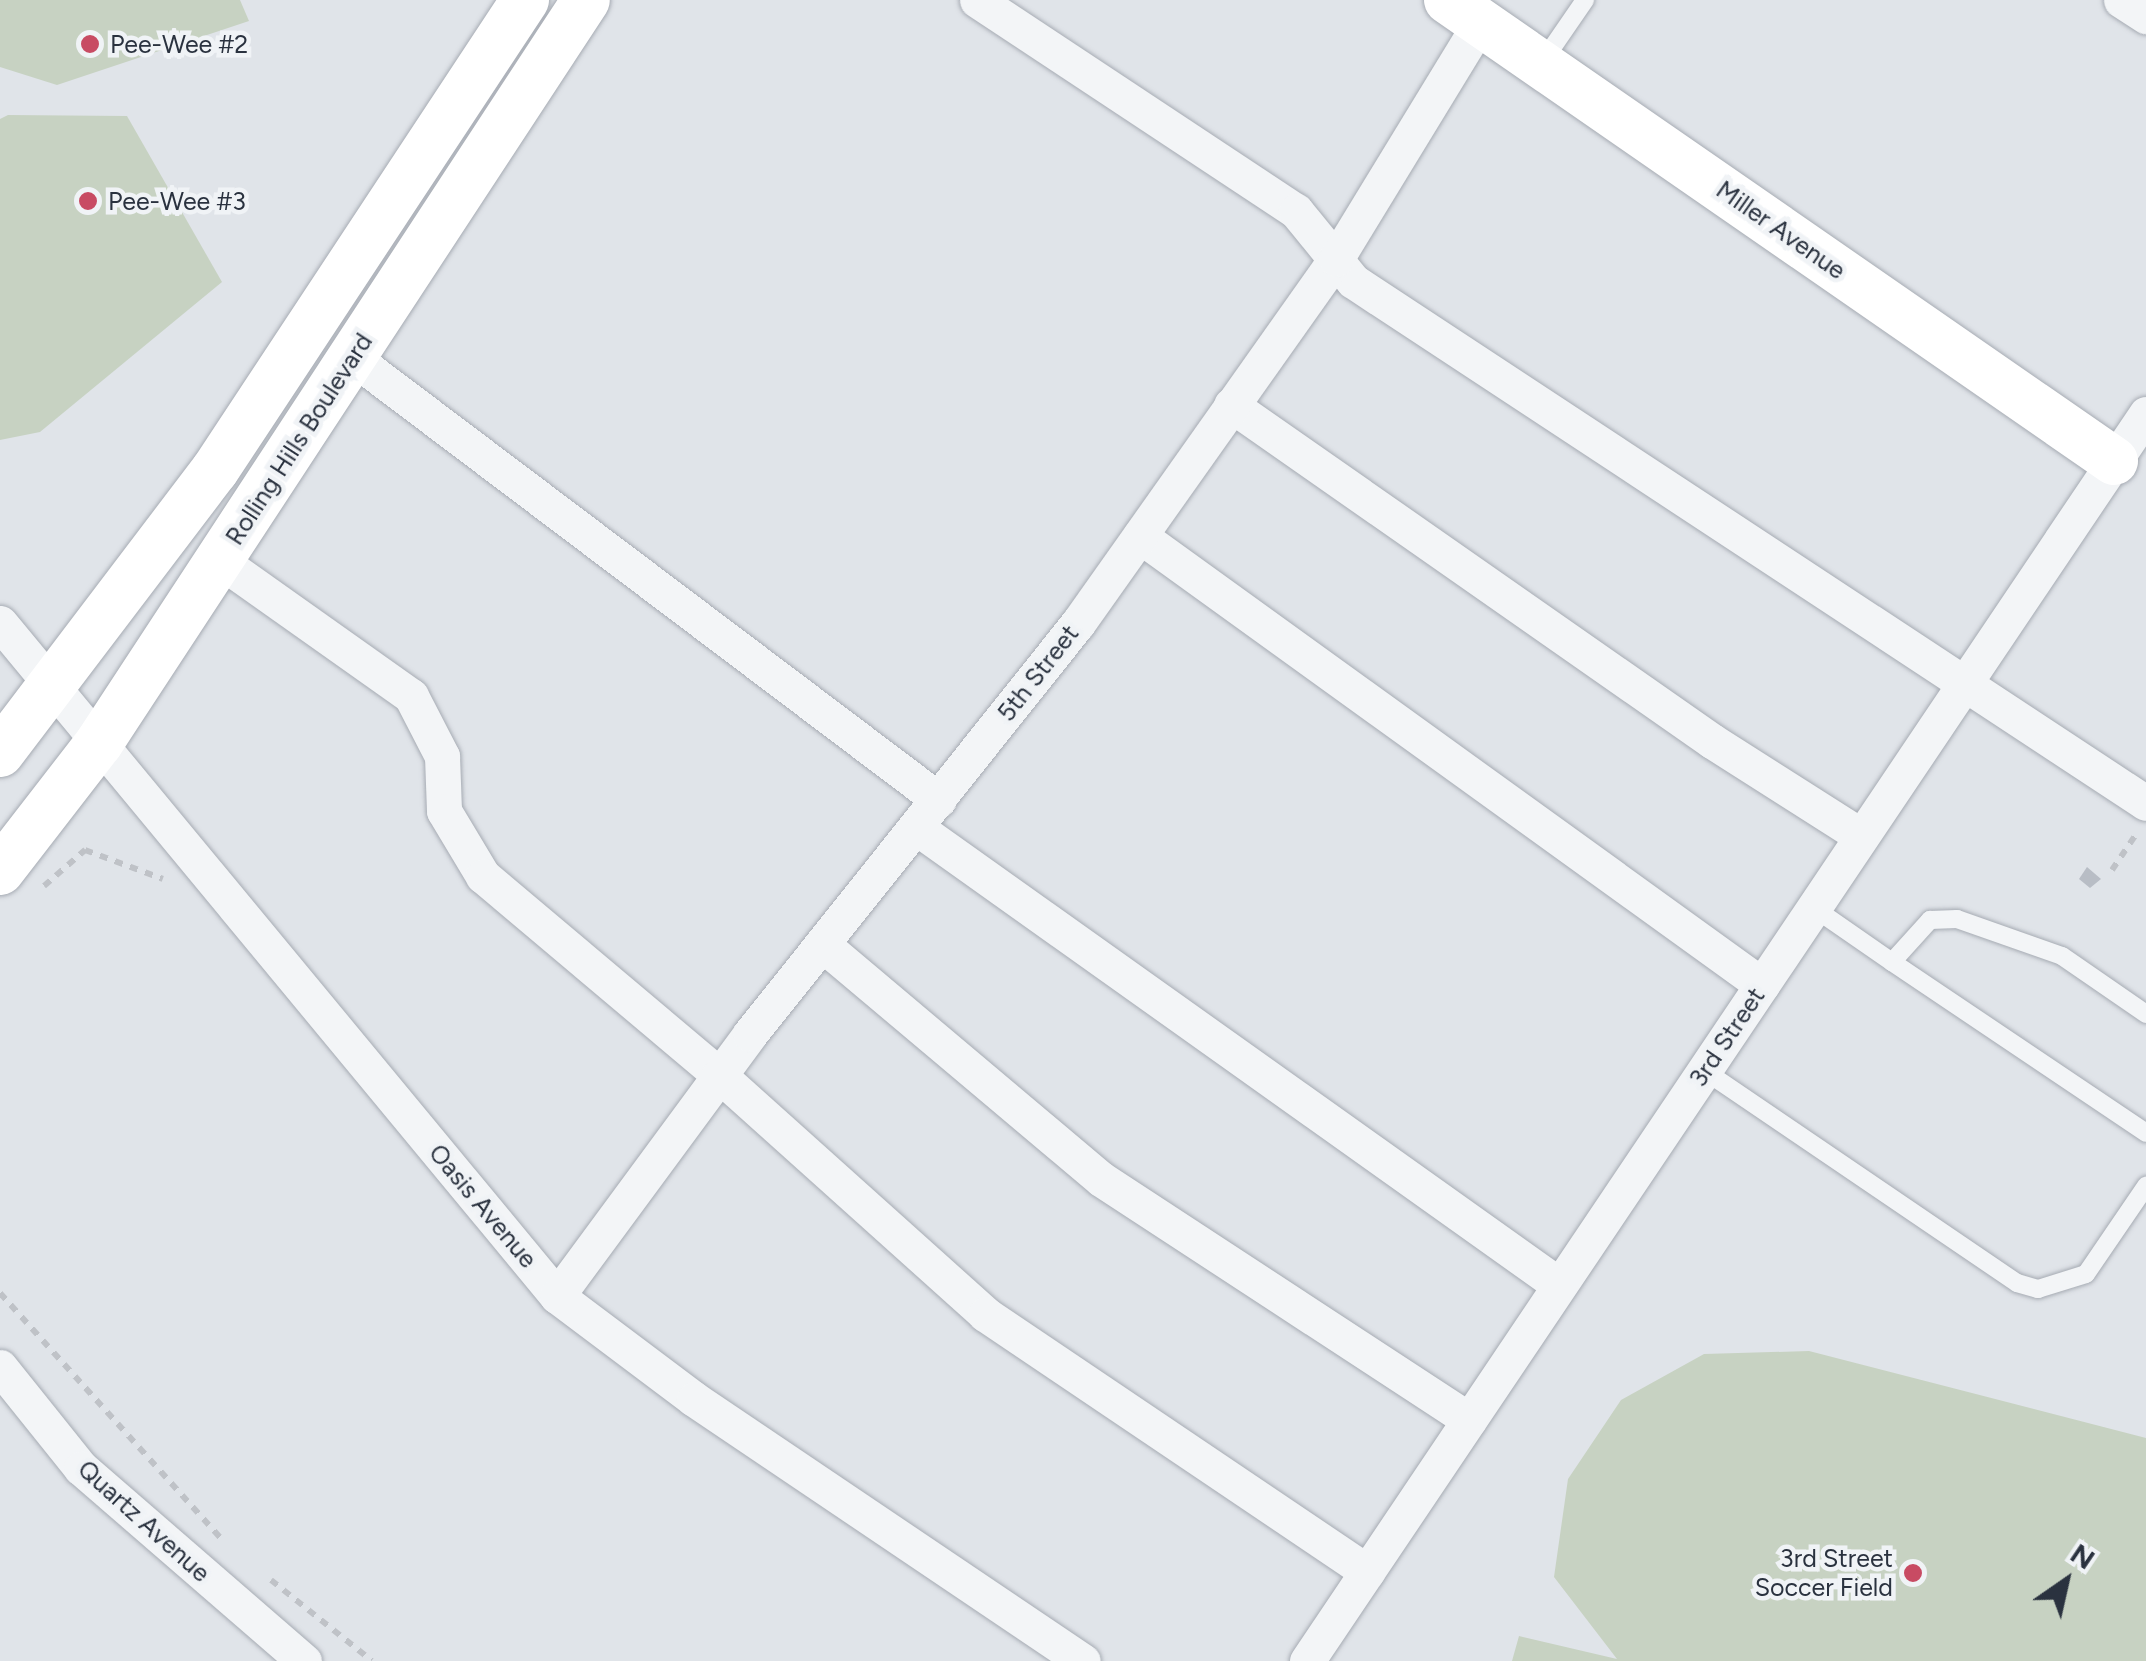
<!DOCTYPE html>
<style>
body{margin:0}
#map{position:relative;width:2146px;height:1661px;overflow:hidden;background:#e0e4e9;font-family:Figtree,sans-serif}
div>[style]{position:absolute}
.green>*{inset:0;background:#c7d2c2}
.building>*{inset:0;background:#b8bdc5}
.path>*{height:6px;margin-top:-3px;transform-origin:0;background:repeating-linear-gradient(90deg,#bfc2c7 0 8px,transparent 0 16px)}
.roads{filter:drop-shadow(0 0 2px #a6abb3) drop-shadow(0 0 2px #a6abb3)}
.service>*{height:18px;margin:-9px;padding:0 9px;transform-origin:9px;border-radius:9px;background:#f3f5f7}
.minor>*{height:35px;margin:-17.5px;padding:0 17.5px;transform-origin:17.5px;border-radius:17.5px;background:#f3f5f7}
.secondary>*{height:48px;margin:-24px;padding:0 24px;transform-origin:24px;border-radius:24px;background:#fff}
.dots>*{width:28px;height:28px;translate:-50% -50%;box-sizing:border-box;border:5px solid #f0f3f6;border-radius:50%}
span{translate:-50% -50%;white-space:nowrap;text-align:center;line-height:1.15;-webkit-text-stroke:9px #f0f3f6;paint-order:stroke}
.poi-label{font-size:25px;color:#2a323f}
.left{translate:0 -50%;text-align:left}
.right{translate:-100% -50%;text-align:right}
.street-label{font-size:25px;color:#2a323f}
.north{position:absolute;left:2016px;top:1531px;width:100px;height:100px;-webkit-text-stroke:8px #f0f3f6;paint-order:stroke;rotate:34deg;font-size:28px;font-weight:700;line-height:40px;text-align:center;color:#2a323f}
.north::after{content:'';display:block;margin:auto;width:35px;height:45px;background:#2a323f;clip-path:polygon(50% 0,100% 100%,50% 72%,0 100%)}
</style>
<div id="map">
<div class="green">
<div style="clip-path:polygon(0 0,240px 0,249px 21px,57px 85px,0 67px)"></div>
<div style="clip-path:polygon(8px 115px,127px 116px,222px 282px,40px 432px,0 440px,0 119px)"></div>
<div style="clip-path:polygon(1809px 1351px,2146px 1438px,2146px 1661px,1512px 1661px,1519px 1636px,1617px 1659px,1554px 1577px,1568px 1479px,1621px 1400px,1704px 1354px)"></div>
</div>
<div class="building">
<div style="clip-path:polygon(2087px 867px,2101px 879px,2090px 888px,2079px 879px)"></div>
</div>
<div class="path">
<div style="left:2112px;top:870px;width:45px;rotate:-56deg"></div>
<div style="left:44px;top:886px;width:55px;rotate:-41.3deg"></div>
<div style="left:85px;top:850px;width:83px;rotate:20.4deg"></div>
<div style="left:0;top:1293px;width:329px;rotate:48deg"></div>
<div style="left:271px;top:1580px;width:129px;rotate:38.7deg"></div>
</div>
<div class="roads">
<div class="service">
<div style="left:1541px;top:64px;width:78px;rotate:-55.5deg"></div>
<div style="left:1814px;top:908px;width:95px;rotate:34.7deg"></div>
<div style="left:1892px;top:962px;width:57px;rotate:-47.9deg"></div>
<div style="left:1930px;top:920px;width:27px;rotate:-2deg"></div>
<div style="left:1957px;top:919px;width:111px;rotate:19.4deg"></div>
<div style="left:2062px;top:956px;width:102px;rotate:34.6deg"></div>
<div style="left:1892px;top:962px;width:306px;rotate:33.9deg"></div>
<div style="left:1705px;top:1071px;width:377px;rotate:34.2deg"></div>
<div style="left:2017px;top:1283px;width:22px;rotate:16deg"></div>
<div style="left:2038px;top:1289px;width:50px;rotate:-17.4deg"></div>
<div style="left:2086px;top:1274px;width:107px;rotate:-55.7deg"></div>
</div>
<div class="minor">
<div style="left:977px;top:0;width:382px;rotate:33.5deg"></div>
<div style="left:1296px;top:211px;width:90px;rotate:50.8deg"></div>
<div style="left:1353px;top:281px;width:949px;rotate:33.36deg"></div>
<div style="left:2121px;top:0;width:30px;rotate:33deg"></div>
<div style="left:352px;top:357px;width:735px;rotate:37.04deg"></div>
<div style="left:1231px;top:405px;width:587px;rotate:34.94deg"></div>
<div style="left:1712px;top:741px;width:177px;rotate:32.5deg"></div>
<div style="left:1140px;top:536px;width:767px;rotate:35.82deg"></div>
<div style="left:219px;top:560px;width:235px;rotate:35.3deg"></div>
<div style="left:411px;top:696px;width:68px;rotate:62.7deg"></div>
<div style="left:442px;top:756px;width:55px;rotate:87.9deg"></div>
<div style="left:444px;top:811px;width:76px;rotate:59deg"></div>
<div style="left:483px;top:876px;width:309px;rotate:40.1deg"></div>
<div style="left:719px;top:1075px;width:358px;rotate:41.9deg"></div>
<div style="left:985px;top:1314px;width:461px;rotate:34deg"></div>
<div style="left:0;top:623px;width:874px;rotate:50.39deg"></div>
<div style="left:557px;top:1296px;width:171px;rotate:36.9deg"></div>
<div style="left:694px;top:1399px;width:469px;rotate:34deg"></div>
<div style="left:917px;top:828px;width:788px;rotate:35.44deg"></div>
<div style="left:822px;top:944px;width:365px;rotate:40.1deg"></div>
<div style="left:1101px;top:1179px;width:440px;rotate:33.2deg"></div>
<div style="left:557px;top:1296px;width:325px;rotate:-53.6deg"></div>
<div style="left:750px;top:1034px;width:526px;rotate:-51.41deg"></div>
<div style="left:1078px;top:623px;width:446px;rotate:-54.7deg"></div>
<div style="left:1336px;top:259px;width:276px;rotate:-58.6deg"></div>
<div style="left:0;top:1367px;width:129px;rotate:51.3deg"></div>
<div style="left:81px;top:1468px;width:295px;rotate:40.9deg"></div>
<div style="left:1307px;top:1661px;width:1503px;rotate:-56.07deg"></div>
</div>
<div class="secondary">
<div style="left:1448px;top:0;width:810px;rotate:34.69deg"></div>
<div style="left:0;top:753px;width:355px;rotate:-52.8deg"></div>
<div style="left:215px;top:470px;width:563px;rotate:-56.59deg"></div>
<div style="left:0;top:871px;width:162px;rotate:-52.3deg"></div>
<div style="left:99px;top:743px;width:888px;rotate:-56.76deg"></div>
</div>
</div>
<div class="dots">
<div style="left:90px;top:44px;background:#c84b63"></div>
<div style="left:88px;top:201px;background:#c84b63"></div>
<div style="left:1913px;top:1573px;background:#c84b63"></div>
</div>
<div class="poi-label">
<span class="left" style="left:110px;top:44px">Pee-Wee #2</span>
<span class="left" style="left:108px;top:201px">Pee-Wee #3</span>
<span class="right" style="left:1893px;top:1573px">3rd Street<br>Soccer Field</span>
</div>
<div class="street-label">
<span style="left:1781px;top:230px;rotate:35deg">Miller Avenue</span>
<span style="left:299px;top:439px;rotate:-57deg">Rolling Hills Boulevard</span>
<span style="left:1038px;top:673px;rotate:-52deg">5th Street</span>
<span style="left:1727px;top:1037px;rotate:-56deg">3rd Street</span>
<span style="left:483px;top:1206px;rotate:50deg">Oasis Avenue</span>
<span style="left:144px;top:1521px;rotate:42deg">Quartz Avenue</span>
</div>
<div class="north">N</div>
</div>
